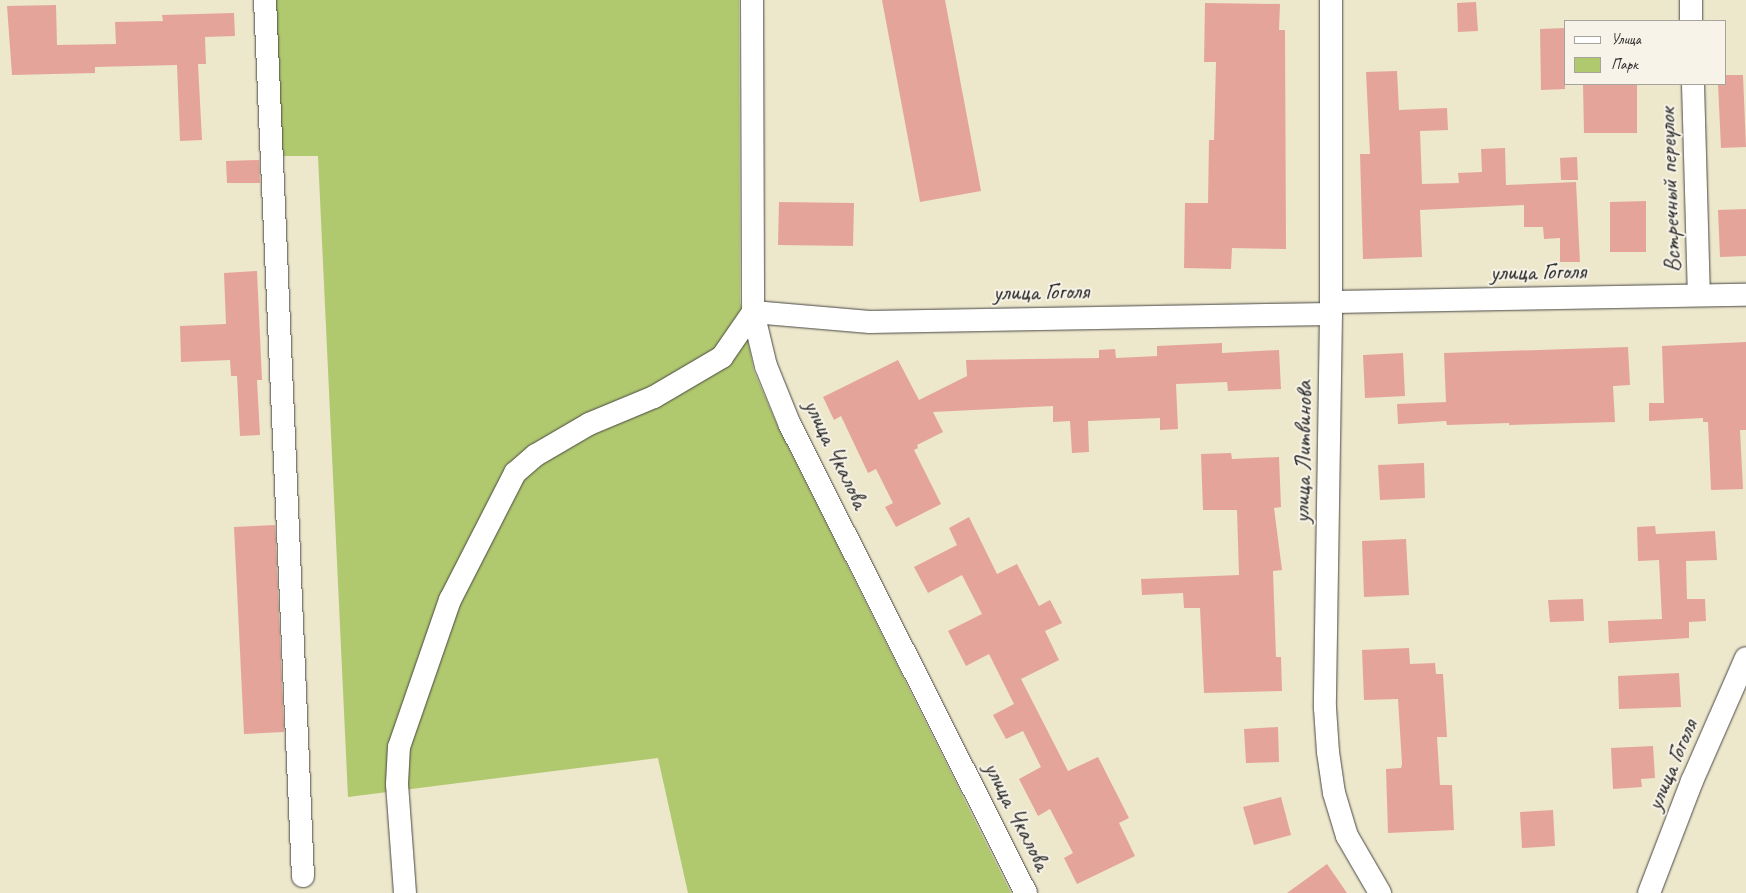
<!DOCTYPE html>
<meta charset="utf-8">
<style>
body{margin:0}
#map{position:relative;width:1746px;height:893px;overflow:hidden;background:#ede7cc;font-family:Caveat,sans-serif}
div>[style]{position:absolute}
.green>*{inset:0;background:#b0c86e}
.building>*{inset:0;background:#e5a49a}
.roads{filter:drop-shadow(0 0 1px #484743) drop-shadow(0 0 1px #484743)}
.minor>*{height:22px;margin:-11px;padding:0 11px;transform-origin:11px;border-radius:11px;background:#fff}
span{translate:-50% -50%;white-space:nowrap;text-align:center;line-height:1.15;-webkit-text-stroke:4px #f7f3e8;paint-order:stroke}
.street-label{font-size:24px;color:#2b2b2b}
.legend{position:absolute;left:1564px;top:20px;width:162px;height:65px;box-sizing:border-box;background:#f7f3e8;border:1px solid #a5a39c;margin:0;padding:6px 9px;list-style:none;font-size:15px;color:#2b2b2b}
.legend li{display:flex;align-items:center;gap:10px;height:25px}
.legend b{width:25px;border:1px solid #a5a39c}
</style>
<div id="map">
<div class="green">
<div style="clip-path:polygon(273px 0,739px 0,740px 302px,754px 371px,777px 425px,1011px 893px,688px 893px,658px 758px,348px 797px,318px 156px,280px 156px)"></div>
</div>
<div class="building">
<div style="clip-path:polygon(882px 0,945px 0,981px 191px,920px 202px)"></div>
<div style="clip-path:polygon(1476px 2px,1478px 31px,1458px 32px,1457px 3px)"></div>
<div style="clip-path:polygon(1205px 3px,1280px 4px,1279px 30px,1285px 30px,1286px 249px,1232px 248px,1231px 269px,1184px 268px,1185px 203px,1208px 203px,1209px 140px,1214px 140px,1216px 62px,1204px 62px)"></div>
<div style="clip-path:polygon(56px 5px,57px 45px,116px 44px,115px 22px,163px 21px,162px 15px,234px 13px,235px 36px,205px 37px,206px 64px,198px 64px,202px 140px,180px 141px,177px 65px,95px 67px,95px 73px,12px 75px,7px 6px)"></div>
<div style="clip-path:polygon(1565px 28px,1565px 89px,1541px 90px,1540px 29px)"></div>
<div style="clip-path:polygon(1397px 71px,1399px 110px,1447px 108px,1448px 130px,1420px 131px,1422px 184px,1459px 183px,1458px 173px,1482px 172px,1481px 149px,1505px 148px,1506px 185px,1576px 182px,1580px 262px,1560px 262px,1560px 238px,1544px 239px,1543px 227px,1524px 227px,1524px 205px,1420px 210px,1422px 257px,1363px 259px,1360px 154px,1370px 154px,1366px 72px)"></div>
<div style="clip-path:polygon(1725px 75px,1743px 75px,1746px 147px,1721px 148px,1718px 84px,1725px 84px)"></div>
<div style="clip-path:polygon(1583px 84px,1637px 84px,1637px 133px,1584px 133px)"></div>
<div style="clip-path:polygon(1577px 157px,1578px 180px,1561px 180px,1560px 158px)"></div>
<div style="clip-path:polygon(259px 160px,260px 183px,227px 183px,226px 161px)"></div>
<div style="clip-path:polygon(1646px 201px,1646px 252px,1610px 252px,1610px 202px)"></div>
<div style="clip-path:polygon(779px 202px,854px 203px,853px 246px,778px 245px)"></div>
<div style="clip-path:polygon(1746px 209px,1746px 256px,1720px 257px,1718px 210px)"></div>
<div style="clip-path:polygon(257px 271px,262px 380px,257px 380px,260px 435px,240px 436px,237px 376px,231px 376px,230px 360px,181px 362px,180px 326px,226px 324px,224px 273px)"></div>
<div style="clip-path:polygon(1746px 342px,1746px 430px,1740px 430px,1743px 489px,1711px 490px,1708px 422px,1703px 422px,1703px 418px,1649px 421px,1649px 403px,1664px 403px,1662px 346px)"></div>
<div style="clip-path:polygon(1222px 343px,1222px 353px,1279px 350px,1281px 389px,1228px 391px,1227px 382px,1176px 384px,1178px 429px,1160px 430px,1160px 418px,1088px 421px,1089px 452px,1072px 453px,1070px 421px,1053px 422px,1053px 406px,933px 412px,943px 432px,917px 445px,918px 448px,914px 450px,941px 504px,896px 527px,885px 507px,893px 503px,876px 469px,868px 473px,841px 416px,834px 420px,823px 397px,898px 360px,919px 400px,967px 376px,966px 360px,1099px 358px,1099px 350px,1115px 349px,1116px 358px,1157px 356px,1157px 346px)"></div>
<div style="clip-path:polygon(1628px 347px,1630px 385px,1613px 386px,1615px 422px,1509px 425px,1509px 423px,1447px 425px,1446px 421px,1398px 424px,1397px 404px,1446px 402px,1444px 353px)"></div>
<div style="clip-path:polygon(1403px 353px,1405px 396px,1365px 398px,1363px 355px)"></div>
<div style="clip-path:polygon(1231px 453px,1232px 459px,1279px 457px,1281px 507px,1274px 508px,1282px 570px,1273px 571px,1276px 657px,1281px 657px,1282px 691px,1204px 693px,1200px 608px,1184px 608px,1183px 593px,1142px 595px,1141px 579px,1239px 575px,1237px 510px,1203px 510px,1201px 454px)"></div>
<div style="clip-path:polygon(1424px 463px,1425px 498px,1380px 500px,1378px 465px)"></div>
<div style="clip-path:polygon(969px 517px,997px 574px,1017px 564px,1039px 606px,1050px 600px,1062px 623px,1045px 631px,1059px 660px,1021px 679px,1068px 771px,1098px 757px,1129px 818px,1119px 823px,1135px 856px,1077px 884px,1064px 858px,1073px 853px,1050px 809px,1038px 816px,1019px 779px,1041px 767px,1023px 731px,1006px 739px,993px 715px,1014px 704px,989px 654px,966px 666px,948px 631px,982px 614px,962px 575px,928px 593px,914px 567px,957px 545px,949px 528px)"></div>
<div style="clip-path:polygon(275px 525px,284px 732px,244px 734px,234px 527px)"></div>
<div style="clip-path:polygon(1655px 526px,1656px 534px,1715px 531px,1717px 560px,1686px 561px,1687px 599px,1705px 599px,1706px 621px,1689px 622px,1689px 638px,1609px 643px,1608px 621px,1662px 619px,1659px 560px,1638px 561px,1637px 527px)"></div>
<div style="clip-path:polygon(1406px 539px,1409px 595px,1364px 597px,1362px 541px)"></div>
<div style="clip-path:polygon(1583px 599px,1584px 621px,1550px 622px,1548px 600px)"></div>
<div style="clip-path:polygon(1409px 648px,1410px 664px,1435px 663px,1436px 674px,1443px 674px,1447px 737px,1437px 737px,1440px 785px,1452px 785px,1454px 830px,1388px 833px,1386px 769px,1401px 768px,1402px 764px,1398px 699px,1364px 700px,1362px 650px)"></div>
<div style="clip-path:polygon(1679px 673px,1681px 707px,1619px 709px,1618px 676px)"></div>
<div style="clip-path:polygon(1278px 727px,1279px 762px,1246px 763px,1244px 729px)"></div>
<div style="clip-path:polygon(1653px 746px,1655px 778px,1641px 779px,1642px 787px,1613px 789px,1611px 748px)"></div>
<div style="clip-path:polygon(1281px 797px,1291px 835px,1254px 845px,1243px 807px)"></div>
<div style="clip-path:polygon(1553px 810px,1555px 846px,1522px 848px,1520px 812px)"></div>
<div style="clip-path:polygon(1327px 864px,1347px 893px,1287px 893px,1316px 872px)"></div>
</div>
<div class="roads">
<div class="minor">
<div style="left:265px;top:0;width:877px;rotate:87.52deg"></div>
<div style="left:752px;top:0;width:312px;rotate:89.8deg"></div>
<div style="left:753px;top:312px;width:56px;rotate:76.5deg"></div>
<div style="left:766px;top:366px;width:64px;rotate:67.9deg"></div>
<div style="left:790px;top:425px;width:524px;rotate:63.24deg"></div>
<div style="left:1331px;top:0;width:314px;rotate:90deg"></div>
<div style="left:1331px;top:314px;width:394px;rotate:90.9deg"></div>
<div style="left:1325px;top:708px;width:44px;rotate:86.1deg"></div>
<div style="left:1328px;top:752px;width:41px;rotate:81.7deg"></div>
<div style="left:1334px;top:793px;width:45px;rotate:73.2deg"></div>
<div style="left:1347px;top:836px;width:66px;rotate:59.9deg"></div>
<div style="left:1691px;top:0;width:21px;rotate:90deg"></div>
<div style="left:1693px;top:84px;width:211px;rotate:88.4deg"></div>
<div style="left:1331px;top:302px;width:415px;rotate:-1deg"></div>
<div style="left:405px;top:893px;width:109px;rotate:-94.2deg"></div>
<div style="left:397px;top:784px;width:37px;rotate:-87deg"></div>
<div style="left:399px;top:747px;width:156px;rotate:-70.9deg"></div>
<div style="left:450px;top:600px;width:143px;rotate:-62.9deg"></div>
<div style="left:515px;top:473px;width:28px;rotate:-41deg"></div>
<div style="left:536px;top:455px;width:61px;rotate:-30.3deg"></div>
<div style="left:589px;top:424px;width:70px;rotate:-22.6deg"></div>
<div style="left:654px;top:397px;width:79px;rotate:-30.5deg"></div>
<div style="left:722px;top:357px;width:55px;rotate:-55.4deg"></div>
<div style="left:753px;top:312px;width:117px;rotate:4.9deg"></div>
<div style="left:870px;top:322px;width:461px;rotate:-1deg"></div>
<div style="left:1649px;top:893px;width:120px;rotate:-69deg"></div>
<div style="left:1692px;top:781px;width:134px;rotate:-66.3deg"></div>
</div>
</div>
<div class="street-label">
<span style="left:1670px;top:190px;rotate:-92deg">Встречный переулок</span>
<span style="left:1538px;top:272px;rotate:-1deg">улица Гоголя</span>
<span style="left:1041px;top:292px;rotate:-1deg">улица Гоголя</span>
<span style="left:1303px;top:452px;rotate:-89deg">улица Литвинова</span>
<span style="left:836px;top:454px;rotate:64deg">улица Чкалова</span>
<span style="left:1672px;top:765px;rotate:-67deg">улица Гоголя</span>
<span style="left:1017px;top:816px;rotate:63deg">улица Чкалова</span>
</div>
<ul class="legend">
<li><b style="height:6px;background:#fff"></b>Улица</li>
<li><b style="height:14px;background:#b0c86e"></b>Парк</li>
</ul>
</div>
